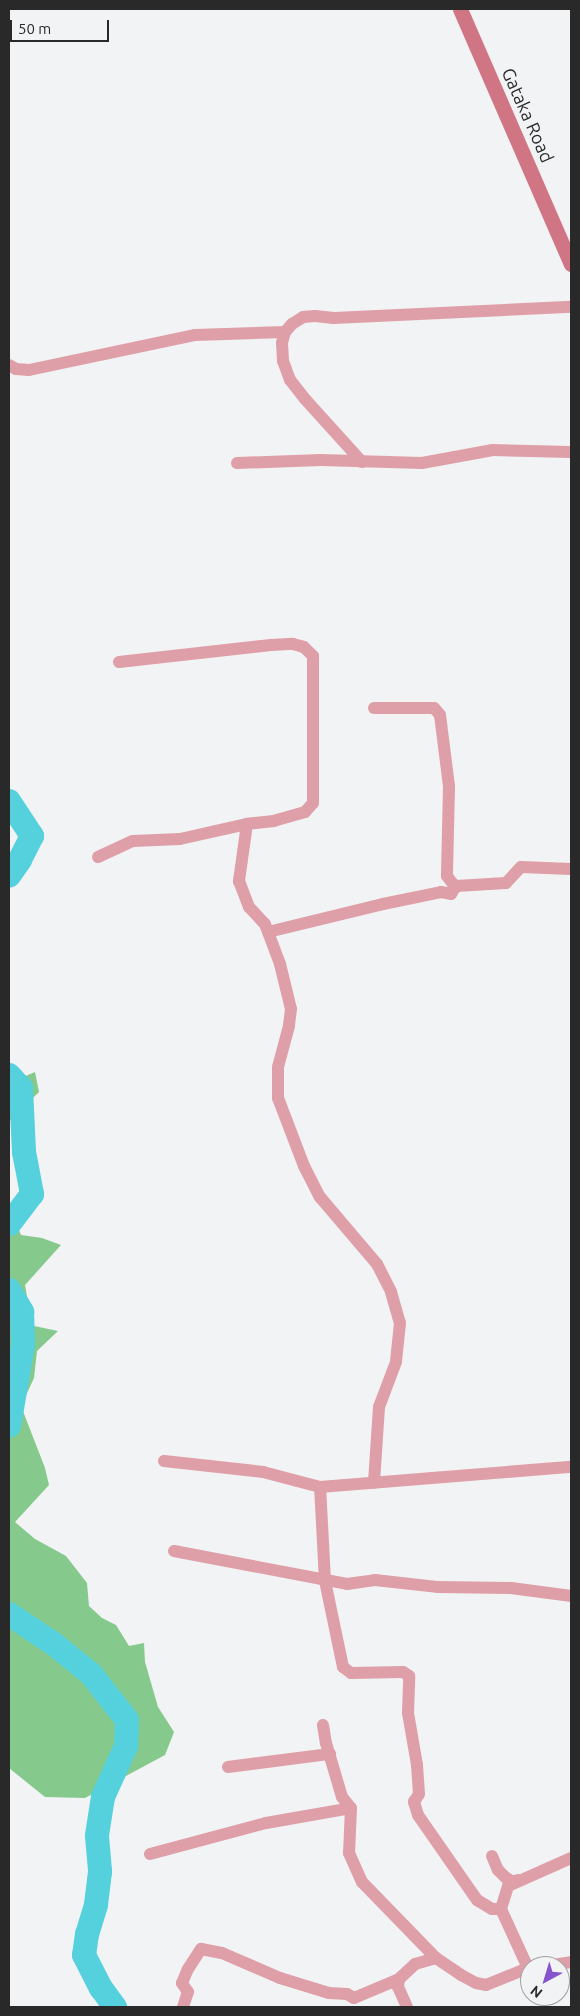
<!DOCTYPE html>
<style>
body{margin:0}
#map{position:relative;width:580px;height:2016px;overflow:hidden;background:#f2f3f4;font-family:Ubuntu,sans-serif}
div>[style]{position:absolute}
.forest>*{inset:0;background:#86c98c}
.river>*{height:24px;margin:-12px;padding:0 12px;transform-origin:12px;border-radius:12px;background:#55d1de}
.street>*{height:12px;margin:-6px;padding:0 6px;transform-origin:6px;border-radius:6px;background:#df9fa8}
.secondary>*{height:15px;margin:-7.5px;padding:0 7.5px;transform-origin:7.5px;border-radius:7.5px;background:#d07584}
span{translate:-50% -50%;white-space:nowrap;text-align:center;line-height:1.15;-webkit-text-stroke:4px #f2f3f4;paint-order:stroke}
.street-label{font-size:18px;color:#292929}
.frame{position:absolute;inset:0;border:10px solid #292929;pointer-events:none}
.north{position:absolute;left:520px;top:1956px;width:50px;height:50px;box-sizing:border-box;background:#f2f3f4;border:1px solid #a2a2a3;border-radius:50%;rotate:219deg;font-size:14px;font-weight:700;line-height:20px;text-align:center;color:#292929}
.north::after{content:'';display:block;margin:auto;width:18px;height:22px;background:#8854cc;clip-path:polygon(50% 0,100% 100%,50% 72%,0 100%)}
.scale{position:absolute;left:10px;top:20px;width:99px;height:22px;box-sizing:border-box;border:2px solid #292929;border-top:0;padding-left:6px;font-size:15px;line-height:18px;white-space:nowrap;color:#292929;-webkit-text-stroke:4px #f2f3f4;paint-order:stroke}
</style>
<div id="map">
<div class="forest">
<div style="clip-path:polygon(35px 1072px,39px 1092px,9px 1121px,9px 1083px)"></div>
<div style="clip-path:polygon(9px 1205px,21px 1235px,42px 1238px,61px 1245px,25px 1285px,28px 1302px,15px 1322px,58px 1331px,37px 1351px,34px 1378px,21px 1406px,45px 1468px,49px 1485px,15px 1522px,35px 1539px,66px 1556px,87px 1583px,89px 1606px,102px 1618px,116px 1625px,129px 1646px,144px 1643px,145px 1662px,158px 1707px,174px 1732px,165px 1755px,85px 1798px,45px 1797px,9px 1768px)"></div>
</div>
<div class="river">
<div style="left:9px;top:801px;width:42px;rotate:56.7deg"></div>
<div style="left:32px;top:836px;width:27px;rotate:117deg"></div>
<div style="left:20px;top:860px;width:19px;rotate:125deg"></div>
<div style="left:9px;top:1075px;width:18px;rotate:47deg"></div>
<div style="left:21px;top:1088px;width:64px;rotate:87.3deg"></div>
<div style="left:24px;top:1152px;width:43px;rotate:79.2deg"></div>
<div style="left:32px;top:1194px;width:38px;rotate:127deg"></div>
<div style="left:9px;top:1290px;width:26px;rotate:59deg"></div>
<div style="left:22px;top:1312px;width:33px;rotate:88deg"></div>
<div style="left:23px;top:1345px;width:82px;rotate:99.8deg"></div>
<div style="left:9px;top:1614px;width:54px;rotate:33.7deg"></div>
<div style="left:54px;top:1644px;width:48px;rotate:39deg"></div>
<div style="left:91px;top:1674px;width:58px;rotate:52deg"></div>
<div style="left:127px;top:1720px;width:26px;rotate:92deg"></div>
<div style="left:126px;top:1746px;width:56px;rotate:114.3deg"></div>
<div style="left:103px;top:1797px;width:39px;rotate:99deg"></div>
<div style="left:97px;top:1836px;width:36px;rotate:85deg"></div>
<div style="left:100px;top:1872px;width:33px;rotate:97deg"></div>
<div style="left:96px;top:1905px;width:30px;rotate:107deg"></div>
<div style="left:87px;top:1934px;width:21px;rotate:98deg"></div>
<div style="left:84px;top:1955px;width:37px;rotate:63deg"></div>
<div style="left:101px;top:1988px;width:24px;rotate:54deg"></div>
</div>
<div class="street">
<div style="left:9px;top:365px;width:8px;rotate:30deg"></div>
<div style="left:16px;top:369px;width:13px;rotate:4deg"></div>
<div style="left:29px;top:370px;width:170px;rotate:-11.9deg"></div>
<div style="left:195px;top:335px;width:90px;rotate:-1.9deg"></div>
<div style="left:362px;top:462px;width:85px;rotate:-132.1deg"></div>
<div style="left:305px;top:399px;width:24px;rotate:-128deg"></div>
<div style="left:290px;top:380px;width:20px;rotate:-110deg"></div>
<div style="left:283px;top:361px;width:18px;rotate:-93deg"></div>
<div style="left:282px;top:343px;width:11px;rotate:-75deg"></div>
<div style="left:285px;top:332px;width:11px;rotate:-49deg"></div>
<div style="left:292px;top:324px;width:13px;rotate:-32deg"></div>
<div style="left:303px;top:317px;width:12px;rotate:-5deg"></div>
<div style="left:315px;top:316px;width:19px;rotate:6deg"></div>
<div style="left:334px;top:318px;width:237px;rotate:-2.7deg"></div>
<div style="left:237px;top:463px;width:84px;rotate:-2deg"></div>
<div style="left:321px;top:460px;width:101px;rotate:1.7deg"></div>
<div style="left:422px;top:463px;width:72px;rotate:-10.4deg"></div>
<div style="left:493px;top:450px;width:78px;rotate:1.5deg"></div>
<div style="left:119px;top:662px;width:153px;rotate:-6.4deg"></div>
<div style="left:271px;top:645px;width:22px;rotate:-3deg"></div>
<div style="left:293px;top:644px;width:11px;rotate:15deg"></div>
<div style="left:304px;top:647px;width:13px;rotate:45deg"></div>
<div style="left:313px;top:656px;width:147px;rotate:90deg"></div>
<div style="left:313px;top:803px;width:12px;rotate:132deg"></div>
<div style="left:305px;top:812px;width:32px;rotate:164deg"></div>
<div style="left:274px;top:821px;width:27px;rotate:174deg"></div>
<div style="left:374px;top:708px;width:60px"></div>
<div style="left:434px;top:708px;width:9px;rotate:49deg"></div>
<div style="left:440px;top:715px;width:72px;rotate:82.8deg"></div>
<div style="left:449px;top:786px;width:90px;rotate:91.3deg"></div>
<div style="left:447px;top:876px;width:10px;rotate:53deg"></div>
<div style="left:453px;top:884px;width:4px;rotate:34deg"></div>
<div style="left:456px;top:886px;width:50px;rotate:-3.4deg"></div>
<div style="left:506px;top:883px;width:22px;rotate:-47deg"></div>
<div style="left:521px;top:867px;width:50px;rotate:2.3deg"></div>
<div style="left:98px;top:857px;width:38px;rotate:-25deg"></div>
<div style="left:133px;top:841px;width:47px;rotate:-2.4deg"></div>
<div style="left:180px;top:839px;width:69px;rotate:-12.6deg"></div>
<div style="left:247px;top:824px;width:58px;rotate:98deg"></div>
<div style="left:239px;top:881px;width:28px;rotate:69deg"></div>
<div style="left:249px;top:907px;width:23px;rotate:47deg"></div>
<div style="left:265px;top:924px;width:43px;rotate:69.4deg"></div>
<div style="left:280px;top:964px;width:46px;rotate:76.3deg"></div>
<div style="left:291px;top:1009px;width:17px;rotate:97deg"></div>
<div style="left:289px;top:1026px;width:42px;rotate:105deg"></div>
<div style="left:278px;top:1067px;width:31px;rotate:90deg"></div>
<div style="left:278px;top:1098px;width:73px;rotate:69.1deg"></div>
<div style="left:304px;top:1166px;width:35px;rotate:63deg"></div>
<div style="left:320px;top:1197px;width:88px;rotate:49.6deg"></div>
<div style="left:377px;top:1264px;width:31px;rotate:63deg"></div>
<div style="left:391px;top:1292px;width:32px;rotate:74deg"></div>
<div style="left:400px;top:1323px;width:39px;rotate:96deg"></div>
<div style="left:396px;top:1362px;width:48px;rotate:110.7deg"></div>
<div style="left:379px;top:1407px;width:76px;rotate:93.8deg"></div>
<div style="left:268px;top:932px;width:118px;rotate:-13.7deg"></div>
<div style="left:383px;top:904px;width:59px;rotate:-11.7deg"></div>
<div style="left:441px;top:892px;width:10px;rotate:11deg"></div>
<div style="left:451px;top:894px;width:9px;rotate:-58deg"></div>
<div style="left:164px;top:1461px;width:100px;rotate:6.3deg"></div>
<div style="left:263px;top:1472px;width:59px;rotate:14.7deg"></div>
<div style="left:174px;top:1551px;width:176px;rotate:10.8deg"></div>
<div style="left:347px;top:1584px;width:28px;rotate:-8deg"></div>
<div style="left:375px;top:1580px;width:62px;rotate:6.4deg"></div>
<div style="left:437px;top:1587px;width:74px;rotate:0.8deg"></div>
<div style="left:511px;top:1588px;width:61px;rotate:7.6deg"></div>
<div style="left:323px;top:1725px;width:18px;rotate:81deg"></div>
<div style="left:326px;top:1743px;width:56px;rotate:73.5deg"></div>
<div style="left:342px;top:1797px;width:14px;rotate:51deg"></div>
<div style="left:228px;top:1767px;width:103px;rotate:-7.3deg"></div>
<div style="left:150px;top:1854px;width:120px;rotate:-15deg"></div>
<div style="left:266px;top:1823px;width:86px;rotate:-10deg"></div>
<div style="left:351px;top:1808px;width:45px;rotate:92.5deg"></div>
<div style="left:349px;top:1853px;width:32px;rotate:66deg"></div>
<div style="left:362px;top:1882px;width:106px;rotate:45.8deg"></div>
<div style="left:436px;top:1958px;width:30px;rotate:34deg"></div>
<div style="left:461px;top:1975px;width:17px;rotate:28deg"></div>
<div style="left:476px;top:1983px;width:10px;rotate:11deg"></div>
<div style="left:486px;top:1985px;width:45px;rotate:-22deg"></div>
<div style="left:492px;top:1856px;width:15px;rotate:67deg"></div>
<div style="left:498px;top:1870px;width:10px;rotate:45deg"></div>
<div style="left:505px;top:1877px;width:9px;rotate:32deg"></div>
<div style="left:513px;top:1882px;width:5px;rotate:-22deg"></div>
<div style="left:501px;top:1909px;width:24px;rotate:-73deg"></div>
<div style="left:508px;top:1886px;width:69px;rotate:-24deg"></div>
<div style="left:546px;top:1966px;width:25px;rotate:-9deg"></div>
<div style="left:530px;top:1968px;width:2px;rotate:180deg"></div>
<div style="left:528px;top:1968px;width:65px;rotate:-114.6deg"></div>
<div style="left:501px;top:1909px;width:9px;rotate:180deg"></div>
<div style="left:492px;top:1909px;width:17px;rotate:-149deg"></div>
<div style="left:477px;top:1900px;width:103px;rotate:-124.8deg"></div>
<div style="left:418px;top:1815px;width:14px;rotate:-107deg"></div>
<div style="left:414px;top:1802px;width:9px;rotate:-58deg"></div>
<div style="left:419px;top:1794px;width:29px;rotate:-94deg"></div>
<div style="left:417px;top:1765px;width:53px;rotate:-99.8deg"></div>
<div style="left:408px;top:1713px;width:37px;rotate:-88deg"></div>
<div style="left:409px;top:1676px;width:7px;rotate:-146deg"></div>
<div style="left:403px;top:1672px;width:52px;rotate:178.9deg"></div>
<div style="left:351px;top:1673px;width:10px;rotate:-143deg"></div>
<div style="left:343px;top:1667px;width:88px;rotate:-101.8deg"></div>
<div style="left:325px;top:1581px;width:94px;rotate:-93deg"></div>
<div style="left:320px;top:1487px;width:252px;rotate:-4.6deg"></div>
<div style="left:183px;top:2007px;width:16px;rotate:-72deg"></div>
<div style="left:188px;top:1992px;width:11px;rotate:-124deg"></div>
<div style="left:182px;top:1983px;width:15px;rotate:-67deg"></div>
<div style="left:188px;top:1969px;width:24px;rotate:-57deg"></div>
<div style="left:201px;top:1949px;width:21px;rotate:11deg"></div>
<div style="left:222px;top:1953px;width:63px;rotate:23.3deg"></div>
<div style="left:280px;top:1978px;width:51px;rotate:17deg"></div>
<div style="left:329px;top:1993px;width:18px;rotate:3deg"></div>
<div style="left:347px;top:1994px;width:8px;rotate:30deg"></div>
<div style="left:354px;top:1998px;width:49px;rotate:-22.9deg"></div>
<div style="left:407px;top:2007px;width:22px;rotate:-114deg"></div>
<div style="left:398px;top:1987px;width:8px;rotate:-83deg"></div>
<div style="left:399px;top:1979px;width:22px;rotate:-43deg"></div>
<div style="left:415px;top:1964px;width:22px;rotate:-16deg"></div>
</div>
<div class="secondary">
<div style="left:460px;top:9px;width:278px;rotate:66.5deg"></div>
</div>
<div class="street-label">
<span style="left:528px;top:115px;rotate:66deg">Gataka Road</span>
</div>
<div class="frame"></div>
<div class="north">N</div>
<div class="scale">50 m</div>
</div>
